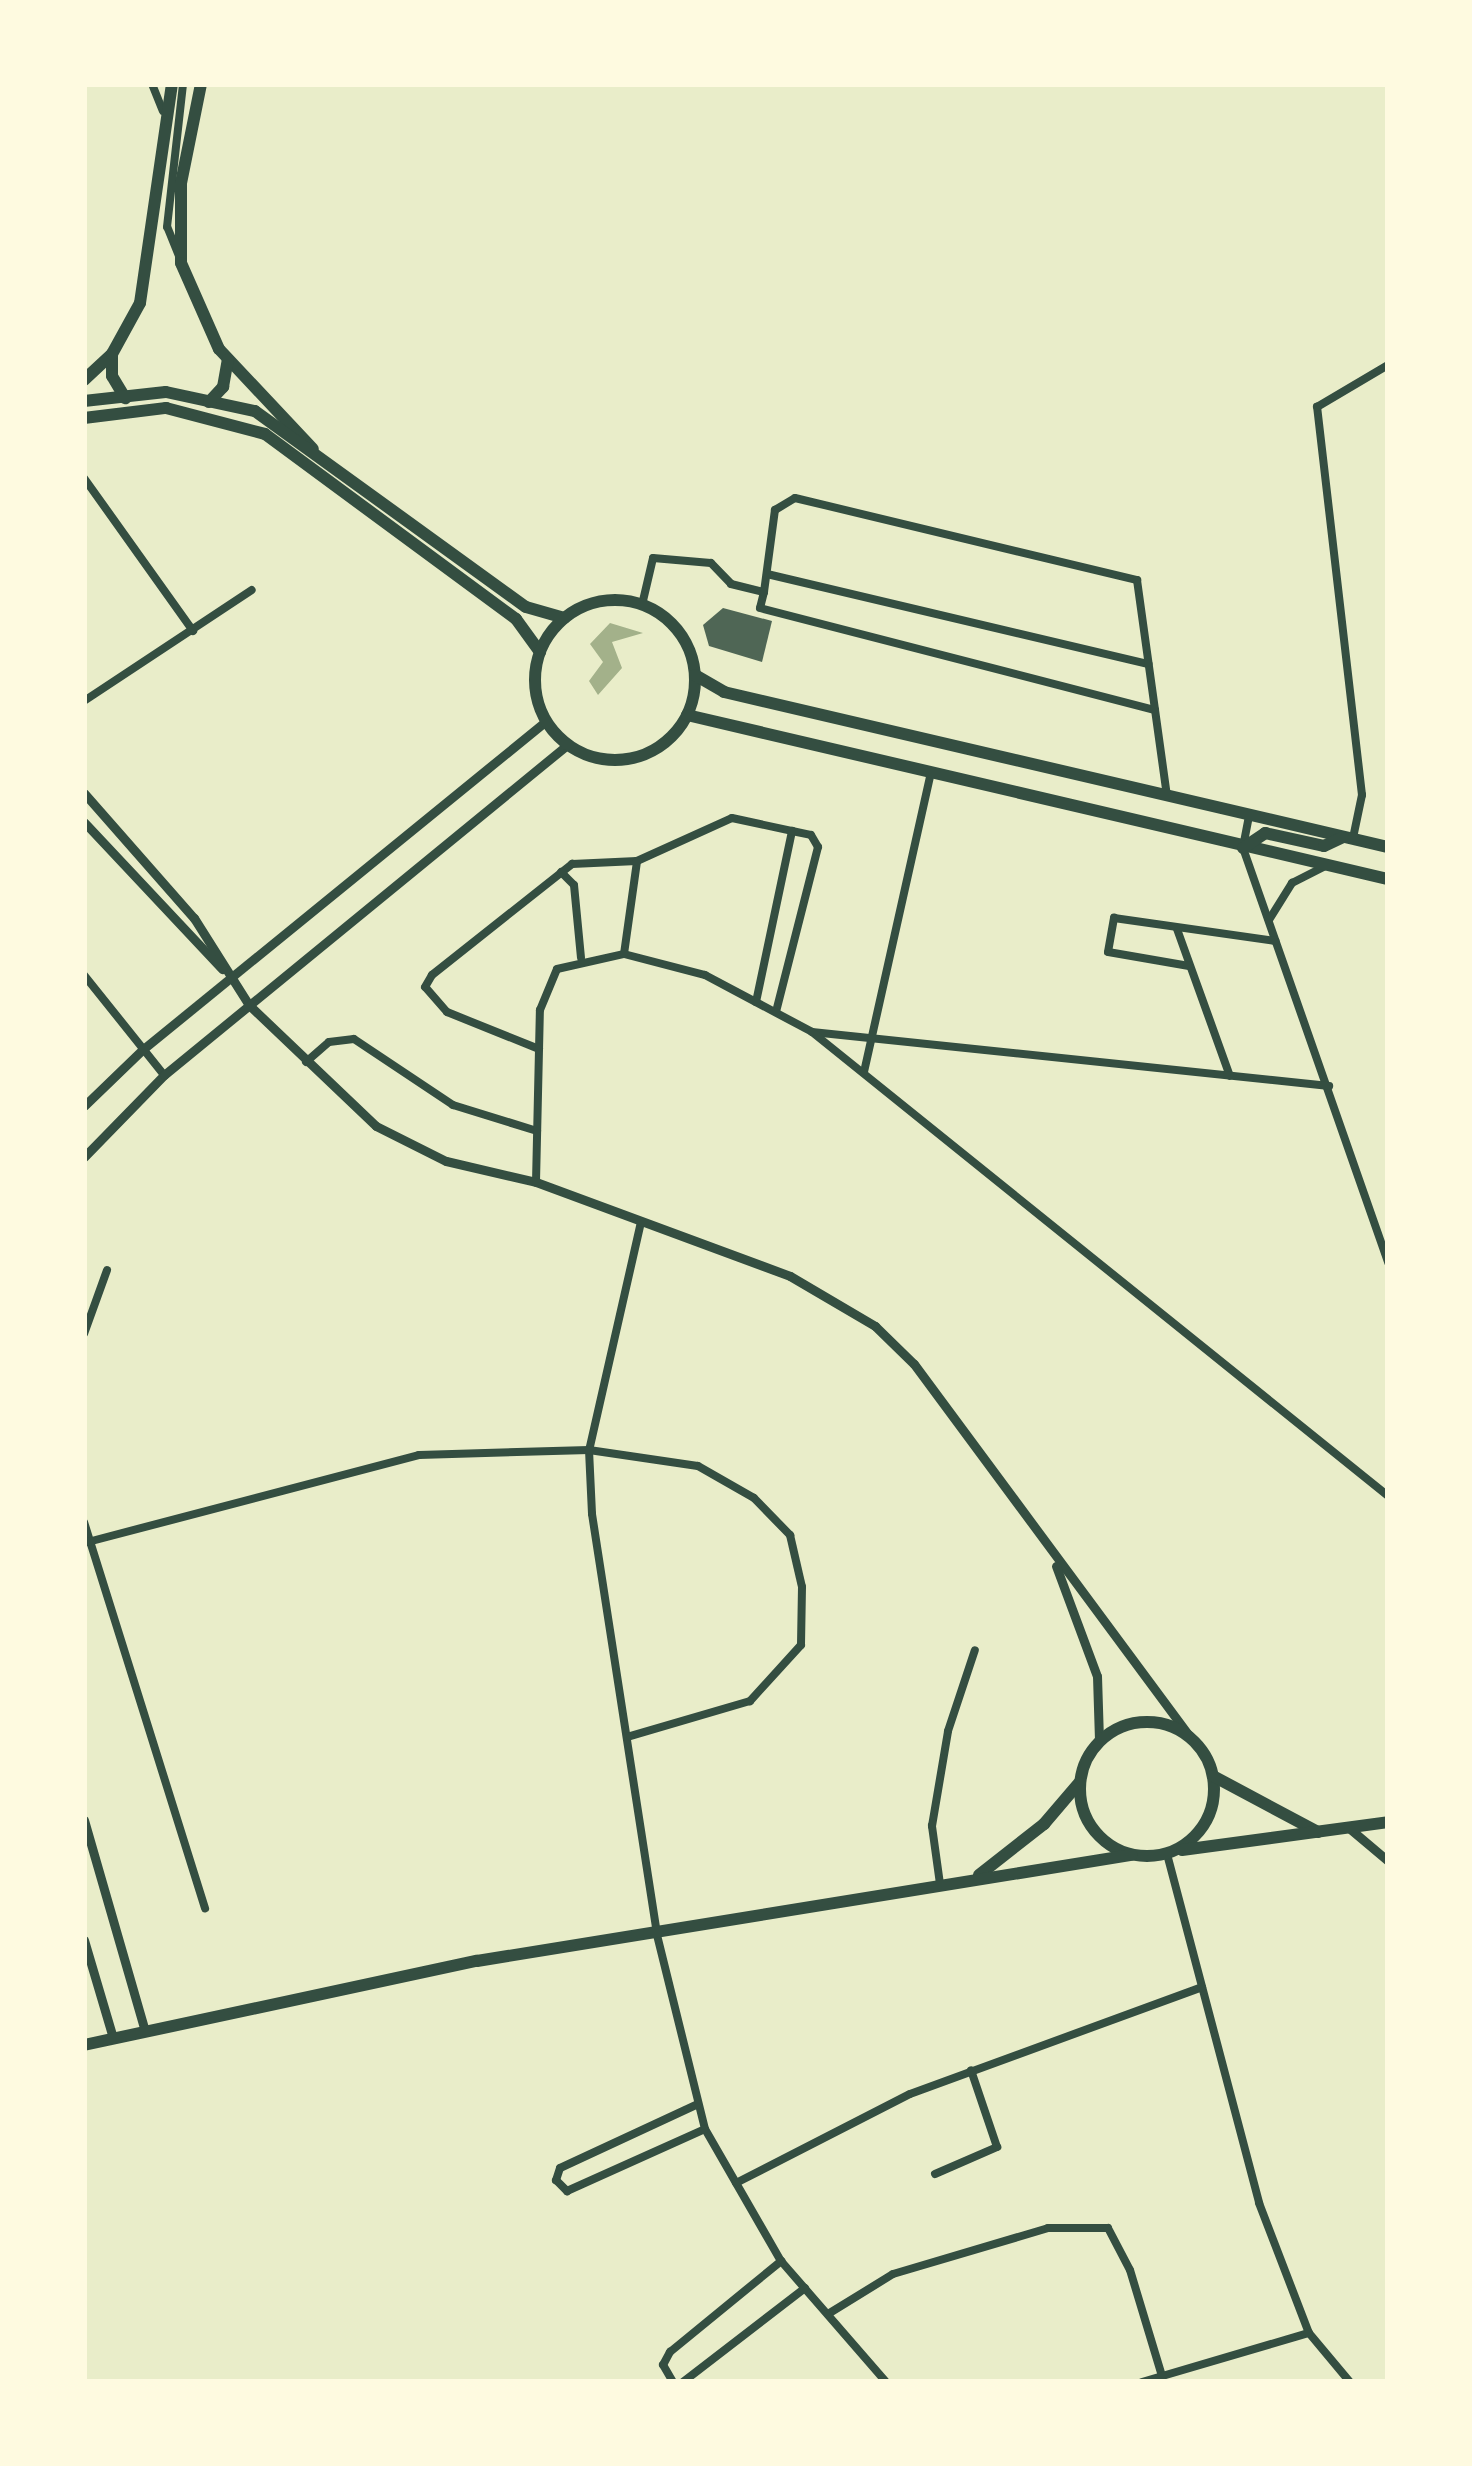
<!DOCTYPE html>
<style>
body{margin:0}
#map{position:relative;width:1472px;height:2466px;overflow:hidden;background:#e9edc9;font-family:Cabin,sans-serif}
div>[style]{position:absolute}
.water>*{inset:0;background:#a3b18a}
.building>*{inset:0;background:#4f6655}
.minor>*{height:8px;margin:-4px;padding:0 4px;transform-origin:4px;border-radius:4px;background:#344e41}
.tertiary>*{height:9px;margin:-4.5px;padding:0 4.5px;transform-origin:4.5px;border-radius:4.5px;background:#344e41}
.primary>*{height:12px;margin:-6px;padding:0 6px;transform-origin:6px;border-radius:6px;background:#344e41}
.primary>.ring{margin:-6px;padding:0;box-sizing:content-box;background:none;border:12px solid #344e41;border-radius:50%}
span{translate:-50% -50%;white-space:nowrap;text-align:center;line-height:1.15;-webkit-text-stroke:10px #fefae0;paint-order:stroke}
.frame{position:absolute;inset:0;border:87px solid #fefae0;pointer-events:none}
</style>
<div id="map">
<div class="water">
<div style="clip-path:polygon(610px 623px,643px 633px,612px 642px,622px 668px,598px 695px,589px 681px,603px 662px,590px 644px)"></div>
</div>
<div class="building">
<div style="clip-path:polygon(723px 608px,772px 621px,762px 662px,709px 646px,703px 625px)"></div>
</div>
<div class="minor">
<div style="left:152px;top:84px;width:29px;rotate:68deg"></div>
<div style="left:179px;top:256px;width:31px;rotate:-112deg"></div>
<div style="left:167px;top:227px;width:144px;rotate:-83.6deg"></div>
<div style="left:84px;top:478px;width:188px;rotate:54.5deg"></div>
<div style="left:767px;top:574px;width:392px;rotate:13.3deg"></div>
<div style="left:764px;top:592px;width:16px;rotate:104deg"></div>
<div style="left:760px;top:608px;width:408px;rotate:14.5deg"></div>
<div style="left:642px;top:605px;width:48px;rotate:-76.8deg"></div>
<div style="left:653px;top:558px;width:58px;rotate:4.9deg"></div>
<div style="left:711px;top:563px;width:29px;rotate:46deg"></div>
<div style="left:731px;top:584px;width:34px;rotate:14deg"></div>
<div style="left:764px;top:592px;width:83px;rotate:-82.4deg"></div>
<div style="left:775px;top:510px;width:23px;rotate:-31deg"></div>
<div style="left:795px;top:498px;width:352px;rotate:13.5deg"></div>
<div style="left:1137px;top:580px;width:217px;rotate:82.1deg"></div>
<div style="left:84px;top:701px;width:201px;rotate:-33.5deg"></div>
<div style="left:1249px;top:816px;width:33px;rotate:101deg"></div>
<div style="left:1243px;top:848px;width:440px;rotate:70.7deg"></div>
<div style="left:1353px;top:838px;width:44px;rotate:-78.2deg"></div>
<div style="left:1362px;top:795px;width:391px;rotate:-96.6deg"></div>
<div style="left:1317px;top:407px;width:82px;rotate:-30.6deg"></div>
<div style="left:561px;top:872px;width:18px;rotate:45deg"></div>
<div style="left:574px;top:885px;width:73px;rotate:84.5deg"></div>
<div style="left:1269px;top:920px;width:44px;rotate:-58.1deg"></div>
<div style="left:1292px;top:883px;width:37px;rotate:-27deg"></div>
<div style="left:1177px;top:929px;width:156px;rotate:70.2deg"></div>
<div style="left:624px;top:954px;width:94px;rotate:-82deg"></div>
<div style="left:1189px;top:966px;width:82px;rotate:-170.2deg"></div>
<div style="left:1108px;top:952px;width:35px;rotate:-80deg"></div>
<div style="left:1114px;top:918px;width:163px;rotate:8.1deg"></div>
<div style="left:84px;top:975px;width:128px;rotate:51.3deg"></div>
<div style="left:756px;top:1002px;width:175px;rotate:-78.1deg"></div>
<div style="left:792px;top:831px;width:19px;rotate:12deg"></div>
<div style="left:811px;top:835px;width:14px;rotate:60deg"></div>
<div style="left:818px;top:847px;width:170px;rotate:104.3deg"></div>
<div style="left:812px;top:1032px;width:520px;rotate:5.96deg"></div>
<div style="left:539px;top:1049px;width:99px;rotate:-158.1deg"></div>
<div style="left:447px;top:1012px;width:33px;rotate:-131deg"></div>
<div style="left:425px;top:987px;width:14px;rotate:-60deg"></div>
<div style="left:432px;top:975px;width:179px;rotate:-38.4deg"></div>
<div style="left:572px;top:864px;width:65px;rotate:-2.6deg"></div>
<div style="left:637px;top:861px;width:104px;rotate:-24.4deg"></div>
<div style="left:732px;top:818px;width:61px;rotate:12.2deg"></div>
<div style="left:306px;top:1062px;width:30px;rotate:-41deg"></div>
<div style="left:329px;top:1042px;width:25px;rotate:-7deg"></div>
<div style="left:354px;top:1039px;width:119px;rotate:33.7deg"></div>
<div style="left:453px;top:1105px;width:88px;rotate:17.2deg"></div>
<div style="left:864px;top:1072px;width:306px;rotate:-77.4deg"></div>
<div style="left:536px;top:1182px;width:172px;rotate:-88.7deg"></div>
<div style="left:540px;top:1010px;width:44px;rotate:-67.5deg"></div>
<div style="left:557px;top:969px;width:69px;rotate:-12.6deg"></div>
<div style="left:624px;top:954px;width:84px;rotate:14.5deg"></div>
<div style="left:705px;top:975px;width:121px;rotate:28deg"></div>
<div style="left:812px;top:1032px;width:740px;rotate:38.85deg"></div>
<div style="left:641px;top:1222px;width:234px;rotate:102.8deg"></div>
<div style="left:589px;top:1450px;width:64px;rotate:87.3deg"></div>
<div style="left:592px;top:1514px;width:426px;rotate:81.2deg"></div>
<div style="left:657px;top:1935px;width:200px;rotate:76.1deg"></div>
<div style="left:705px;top:2129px;width:152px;rotate:60.1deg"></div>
<div style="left:781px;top:2261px;width:160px;rotate:49deg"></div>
<div style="left:84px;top:1334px;width:68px;rotate:-70.2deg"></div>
<div style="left:84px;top:1522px;width:405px;rotate:72.6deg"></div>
<div style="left:84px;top:1543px;width:346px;rotate:-14.7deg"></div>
<div style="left:419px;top:1455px;width:170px;rotate:-1.7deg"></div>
<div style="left:589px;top:1450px;width:110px;rotate:8.4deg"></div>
<div style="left:698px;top:1466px;width:64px;rotate:29.7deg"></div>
<div style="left:754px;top:1498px;width:52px;rotate:45.8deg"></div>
<div style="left:790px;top:1535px;width:53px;rotate:77deg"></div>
<div style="left:802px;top:1587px;width:58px;rotate:91deg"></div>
<div style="left:801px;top:1645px;width:76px;rotate:132.3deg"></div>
<div style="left:750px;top:1701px;width:125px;rotate:163.7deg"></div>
<div style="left:1167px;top:1854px;width:361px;rotate:75.2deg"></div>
<div style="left:1259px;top:2203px;width:139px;rotate:69deg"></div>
<div style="left:1309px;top:2333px;width:64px;rotate:50.1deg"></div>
<div style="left:940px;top:1884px;width:59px;rotate:-97.9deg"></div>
<div style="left:932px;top:1826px;width:96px;rotate:-80.4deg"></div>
<div style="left:948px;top:1731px;width:85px;rotate:-71.6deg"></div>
<div style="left:698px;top:2104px;width:152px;rotate:155.1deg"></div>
<div style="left:560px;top:2168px;width:13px;rotate:108deg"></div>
<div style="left:556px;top:2180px;width:16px;rotate:45deg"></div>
<div style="left:567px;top:2191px;width:151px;rotate:-24.2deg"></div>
<div style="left:935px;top:2174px;width:68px;rotate:-23.5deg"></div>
<div style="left:997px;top:2147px;width:81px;rotate:-108.7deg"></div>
<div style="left:736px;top:2183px;width:195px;rotate:-27.1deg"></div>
<div style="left:910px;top:2094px;width:311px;rotate:-20.1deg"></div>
<div style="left:828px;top:2314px;width:76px;rotate:-31.6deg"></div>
<div style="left:893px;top:2274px;width:162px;rotate:-16.5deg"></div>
<div style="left:1048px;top:2228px;width:60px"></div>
<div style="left:1108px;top:2228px;width:47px;rotate:62.4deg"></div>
<div style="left:1130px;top:2270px;width:111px;rotate:73.2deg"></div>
<div style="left:673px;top:2382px;width:20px;rotate:-120deg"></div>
<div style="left:663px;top:2365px;width:15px;rotate:-62deg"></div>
<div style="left:670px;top:2352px;width:144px;rotate:-39.3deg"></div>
<div style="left:683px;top:2382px;width:154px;rotate:-37.6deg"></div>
<div style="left:1142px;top:2382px;width:174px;rotate:-16.4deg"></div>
</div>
<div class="tertiary">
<div style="left:84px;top:793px;width:167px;rotate:48.7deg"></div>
<div style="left:194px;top:918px;width:103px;rotate:57.7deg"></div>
<div style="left:249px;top:1005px;width:175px;rotate:43.6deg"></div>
<div style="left:376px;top:1126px;width:78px;rotate:26.6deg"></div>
<div style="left:446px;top:1161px;width:92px;rotate:13.1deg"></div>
<div style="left:536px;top:1182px;width:271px;rotate:20.3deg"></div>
<div style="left:790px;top:1276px;width:99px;rotate:30.5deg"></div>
<div style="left:875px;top:1326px;width:54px;rotate:44.3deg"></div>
<div style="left:914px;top:1364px;width:463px;rotate:53.5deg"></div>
<div style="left:84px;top:822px;width:202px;rotate:46.8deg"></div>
<div style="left:84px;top:1106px;width:81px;rotate:-44deg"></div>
<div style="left:142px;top:1050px;width:521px;rotate:-39.16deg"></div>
<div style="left:84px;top:1157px;width:115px;rotate:-45.7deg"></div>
<div style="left:164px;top:1075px;width:521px;rotate:-39.31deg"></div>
<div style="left:1056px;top:1566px;width:117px;rotate:69.6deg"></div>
<div style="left:1097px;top:1676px;width:65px;rotate:88.2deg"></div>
<div style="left:84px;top:1820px;width:220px;rotate:73.9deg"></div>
<div style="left:1349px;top:1828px;width:51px;rotate:40.2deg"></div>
<div style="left:84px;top:1940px;width:102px;rotate:73.5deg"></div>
</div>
<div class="primary">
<div style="left:201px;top:84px;width:101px;rotate:101.4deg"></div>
<div style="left:181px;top:183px;width:80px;rotate:90deg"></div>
<div style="left:181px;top:263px;width:94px;rotate:66.2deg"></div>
<div style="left:219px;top:349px;width:137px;rotate:46.8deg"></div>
<div style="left:112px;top:354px;width:22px;rotate:90deg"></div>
<div style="left:112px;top:376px;width:26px;rotate:59deg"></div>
<div style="left:84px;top:380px;width:38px;rotate:-43deg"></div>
<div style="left:112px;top:354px;width:58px;rotate:-61.2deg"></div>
<div style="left:140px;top:303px;width:221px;rotate:-81.7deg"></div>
<div style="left:84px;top:401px;width:82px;rotate:-6.3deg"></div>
<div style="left:166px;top:392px;width:91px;rotate:12.1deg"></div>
<div style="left:255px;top:411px;width:334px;rotate:35.9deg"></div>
<div style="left:526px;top:607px;width:40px;rotate:16deg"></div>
<div style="left:209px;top:402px;width:21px;rotate:-47deg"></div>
<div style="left:223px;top:387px;width:28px;rotate:-80deg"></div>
<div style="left:84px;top:418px;width:83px;rotate:-7deg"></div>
<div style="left:166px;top:408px;width:102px;rotate:14.7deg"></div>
<div style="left:265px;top:434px;width:312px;rotate:36.4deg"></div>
<div style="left:516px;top:619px;width:41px;rotate:54deg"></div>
<div class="ring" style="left:535px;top:600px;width:148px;height:148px"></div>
<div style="left:695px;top:675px;width:34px;rotate:30deg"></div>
<div style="left:724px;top:692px;width:682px;rotate:13.14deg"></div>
<div style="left:687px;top:715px;width:720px;rotate:13.17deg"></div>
<div style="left:1243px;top:848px;width:27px;rotate:-34deg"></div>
<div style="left:1265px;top:833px;width:60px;rotate:12.4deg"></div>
<div style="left:1324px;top:846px;width:21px;rotate:-25deg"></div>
<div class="ring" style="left:1080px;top:1722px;width:122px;height:122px"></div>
<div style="left:1213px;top:1776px;width:119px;rotate:28.1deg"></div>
<div style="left:1182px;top:1850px;width:208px;rotate:-7.7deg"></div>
<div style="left:979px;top:1875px;width:83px;rotate:-38.1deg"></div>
<div style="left:1044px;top:1824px;width:54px;rotate:-49.5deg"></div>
<div style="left:84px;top:2045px;width:402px;rotate:-12.1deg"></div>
<div style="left:477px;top:1961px;width:663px;rotate:-9.21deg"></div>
</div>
<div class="frame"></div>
</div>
